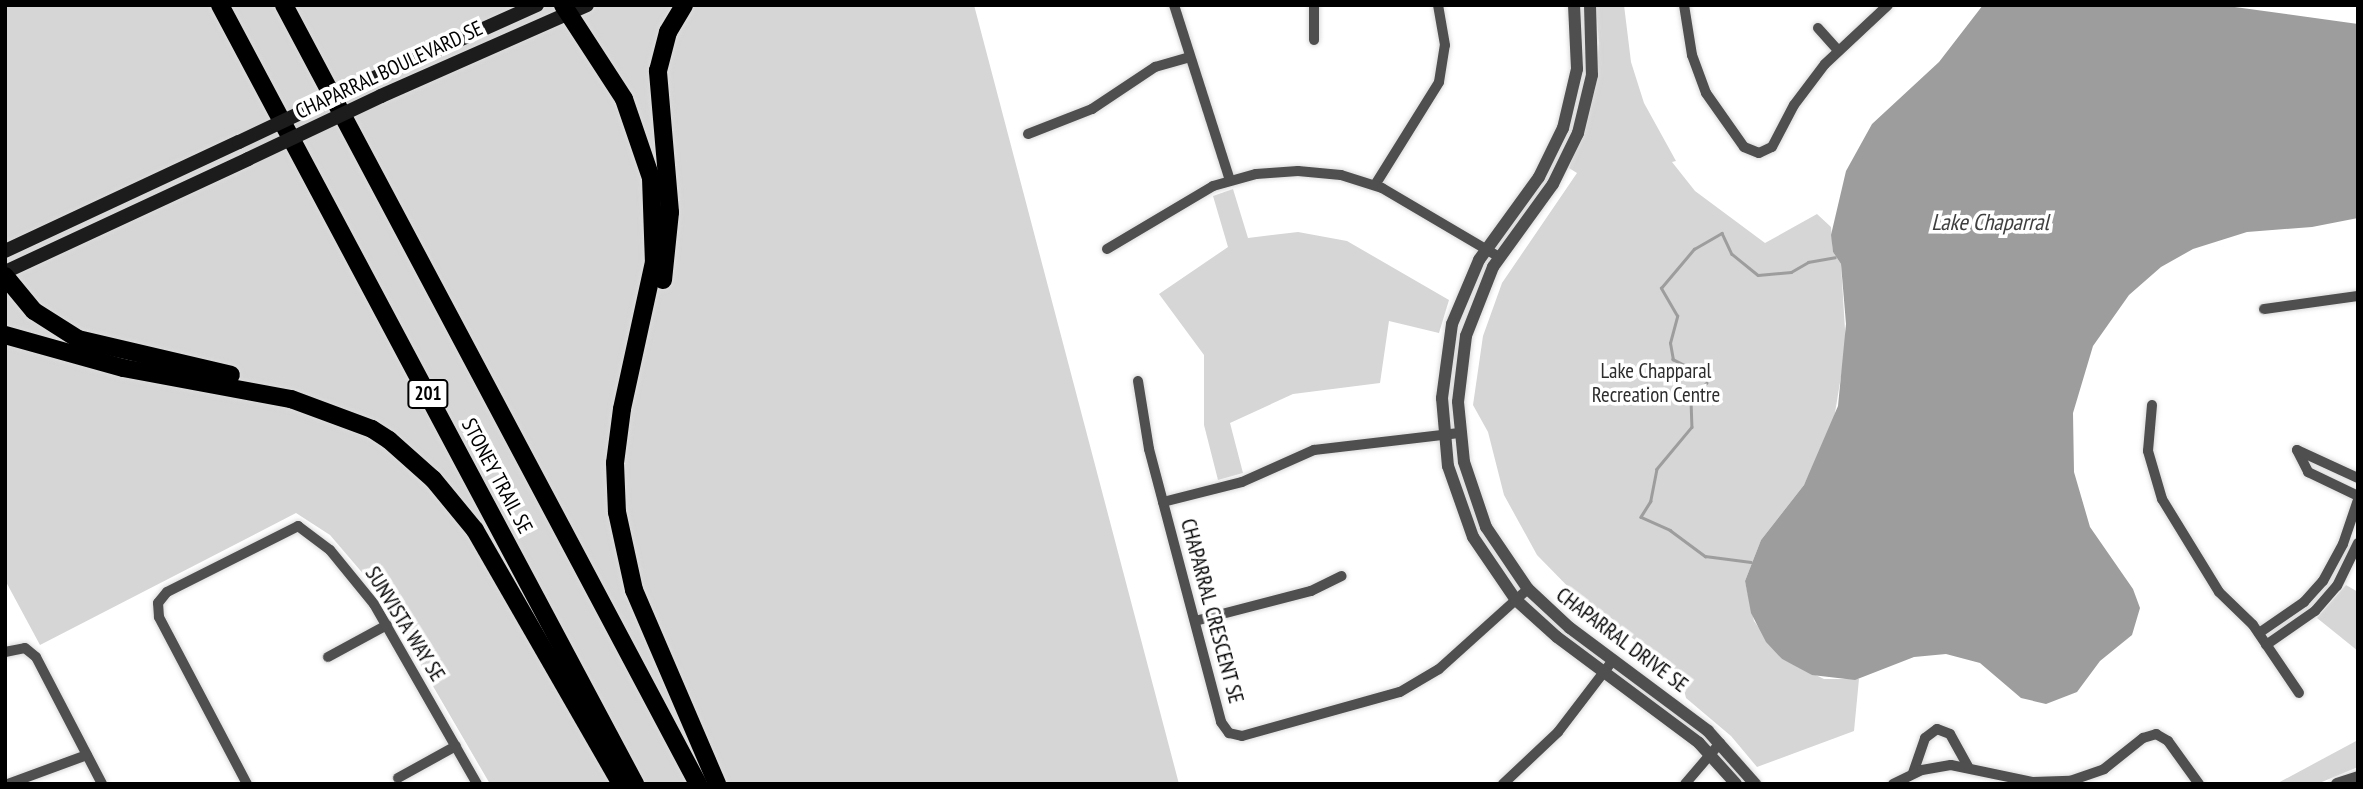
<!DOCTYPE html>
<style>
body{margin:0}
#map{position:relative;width:2363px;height:789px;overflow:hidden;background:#fff;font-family:"PT Sans Narrow",sans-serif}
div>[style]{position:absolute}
.green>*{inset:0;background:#d6d6d6}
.water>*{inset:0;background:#9d9d9d}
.stream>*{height:2.5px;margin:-1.25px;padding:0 1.25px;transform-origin:1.25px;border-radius:1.25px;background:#9d9d9d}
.roads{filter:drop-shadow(0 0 2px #dbdbdb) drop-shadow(0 0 2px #dbdbdb)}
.minor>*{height:10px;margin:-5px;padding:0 5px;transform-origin:5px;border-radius:5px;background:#4f4f4f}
.tertiary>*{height:12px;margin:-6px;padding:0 6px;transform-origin:6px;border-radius:6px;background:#4f4f4f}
.secondary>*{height:14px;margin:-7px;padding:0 7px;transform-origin:7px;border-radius:7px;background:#1c1c1c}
.motorway>*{height:18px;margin:-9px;padding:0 9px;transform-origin:9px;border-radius:9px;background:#000}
.secondary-bridge>*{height:14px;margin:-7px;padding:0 7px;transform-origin:7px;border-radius:7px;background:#1c1c1c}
span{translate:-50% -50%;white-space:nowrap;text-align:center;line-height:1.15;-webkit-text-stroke:7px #fff;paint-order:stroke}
.shield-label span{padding:2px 5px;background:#fff;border:2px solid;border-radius:5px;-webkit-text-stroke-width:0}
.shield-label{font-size:19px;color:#000;font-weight:700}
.street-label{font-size:21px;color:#000}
.park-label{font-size:21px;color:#2d2d2d}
.water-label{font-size:23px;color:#3e3e3e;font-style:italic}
.frame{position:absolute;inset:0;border:7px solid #000;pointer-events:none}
</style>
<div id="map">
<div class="green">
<div style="clip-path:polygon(5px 5px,974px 5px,1179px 784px,490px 784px,377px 590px,330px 535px,296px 513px,40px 645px,5px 580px)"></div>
<div style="clip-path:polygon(1596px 5px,1624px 5px,1631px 62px,1644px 103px,1676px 161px,1672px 162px,1695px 191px,1765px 243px,1817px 214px,1831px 227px,1833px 252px,1841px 264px,1846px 346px,1833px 425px,1804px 485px,1761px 540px,1745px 581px,1754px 621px,1782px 659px,1824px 679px,1859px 679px,1854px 731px,1757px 767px,1731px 736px,1686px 698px,1680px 673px,1583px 602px,1537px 555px,1504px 495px,1488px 432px,1473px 405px,1483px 336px,1502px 283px,1577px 173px,1569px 168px,1595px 90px,1599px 43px)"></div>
<div style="clip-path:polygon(1233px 189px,1248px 238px,1298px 232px,1347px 241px,1449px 300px,1439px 333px,1389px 321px,1380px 383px,1293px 394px,1230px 423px,1243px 473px,1218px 480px,1204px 425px,1204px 355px,1159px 294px,1228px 247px,1213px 196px)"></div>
<div style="clip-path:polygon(2346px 585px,2358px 592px,2358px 651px,2317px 618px)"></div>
<div style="clip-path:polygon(2358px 740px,2358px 767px,2317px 784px,2276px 784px)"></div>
</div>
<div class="water">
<div style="clip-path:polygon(1983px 5px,2220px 5px,2358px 24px,2358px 218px,2312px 227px,2247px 232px,2193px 249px,2161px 267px,2129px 295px,2093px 346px,2073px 413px,2074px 472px,2090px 527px,2133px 589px,2140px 608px,2132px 635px,2100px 661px,2077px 692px,2046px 704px,2021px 698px,1980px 663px,1946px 654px,1914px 657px,1855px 680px,1812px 675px,1782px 659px,1766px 642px,1751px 613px,1745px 581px,1761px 540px,1804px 485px,1838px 406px,1846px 324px,1841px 264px,1833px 252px,1831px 235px,1846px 171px,1872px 124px,1939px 62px)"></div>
</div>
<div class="stream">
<div style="left:1703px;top:375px;width:34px;rotate:-153deg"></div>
<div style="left:1673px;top:360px;width:17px;rotate:-100deg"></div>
<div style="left:1670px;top:343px;width:28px;rotate:-75deg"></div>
<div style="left:1677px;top:316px;width:32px;rotate:-120deg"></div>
<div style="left:1661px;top:288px;width:51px;rotate:-49.8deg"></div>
<div style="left:1694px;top:249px;width:32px;rotate:-30deg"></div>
<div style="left:1722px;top:233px;width:23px;rotate:65deg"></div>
<div style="left:1732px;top:254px;width:33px;rotate:39deg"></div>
<div style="left:1758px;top:275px;width:33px;rotate:-5deg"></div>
<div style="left:1791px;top:272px;width:20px;rotate:-30deg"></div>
<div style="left:1808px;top:262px;width:27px;rotate:-10deg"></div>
<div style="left:1707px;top:383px;width:23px;rotate:133deg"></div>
<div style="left:1691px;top:400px;width:27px;rotate:88deg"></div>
<div style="left:1692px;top:427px;width:55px;rotate:129.8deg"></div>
<div style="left:1657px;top:469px;width:33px;rotate:101deg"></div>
<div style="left:1651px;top:501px;width:19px;rotate:122deg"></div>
<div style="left:1641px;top:517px;width:32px;rotate:24deg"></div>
<div style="left:1670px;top:530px;width:44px;rotate:36.6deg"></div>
<div style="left:1705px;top:556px;width:46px;rotate:7.4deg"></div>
</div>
<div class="roads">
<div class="minor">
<div style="left:1174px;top:5px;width:184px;rotate:72.3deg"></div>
<div style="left:1314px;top:5px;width:35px;rotate:90deg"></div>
<div style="left:1684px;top:5px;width:51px;rotate:80.9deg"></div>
<div style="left:1692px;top:55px;width:40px;rotate:69.8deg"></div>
<div style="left:1706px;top:93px;width:66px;rotate:54.9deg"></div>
<div style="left:1744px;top:147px;width:16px;rotate:22deg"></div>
<div style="left:1759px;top:153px;width:14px;rotate:-25deg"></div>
<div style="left:1772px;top:147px;width:47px;rotate:-62.4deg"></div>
<div style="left:1794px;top:105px;width:51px;rotate:-52.9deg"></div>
<div style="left:1825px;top:64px;width:86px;rotate:-43.1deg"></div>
<div style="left:1818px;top:28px;width:30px;rotate:48deg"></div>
<div style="left:1028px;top:134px;width:69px;rotate:-21.3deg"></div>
<div style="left:1092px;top:109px;width:76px;rotate:-33.7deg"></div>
<div style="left:1155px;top:67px;width:36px;rotate:-16deg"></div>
<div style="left:1375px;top:185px;width:121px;rotate:-58.1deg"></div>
<div style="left:1439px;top:82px;width:37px;rotate:-81deg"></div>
<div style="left:1445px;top:45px;width:41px;rotate:-99.9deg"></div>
<div style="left:1107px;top:249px;width:123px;rotate:-30.7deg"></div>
<div style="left:1213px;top:186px;width:45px;rotate:-15.6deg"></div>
<div style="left:1256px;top:174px;width:42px;rotate:-4.1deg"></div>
<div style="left:1298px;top:171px;width:43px;rotate:5.3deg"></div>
<div style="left:1341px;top:175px;width:43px;rotate:17.6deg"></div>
<div style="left:1382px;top:188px;width:136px;rotate:30.5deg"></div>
<div style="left:2264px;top:309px;width:95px;rotate:-7.9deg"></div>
<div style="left:1138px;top:381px;width:69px;rotate:80.8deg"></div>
<div style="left:1149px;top:449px;width:282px;rotate:75.2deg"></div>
<div style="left:1221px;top:722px;width:14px;rotate:54deg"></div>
<div style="left:1229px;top:733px;width:13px;rotate:13deg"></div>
<div style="left:1242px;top:736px;width:164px;rotate:-15.6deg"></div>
<div style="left:1400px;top:692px;width:45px;rotate:-30.5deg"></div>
<div style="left:1439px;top:669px;width:120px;rotate:-42deg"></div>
<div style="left:2152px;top:405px;width:46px;rotate:95deg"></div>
<div style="left:2148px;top:451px;width:50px;rotate:73.7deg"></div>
<div style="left:2162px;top:499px;width:109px;rotate:58.5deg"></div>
<div style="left:2219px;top:592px;width:47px;rotate:44.1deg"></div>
<div style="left:2253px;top:625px;width:82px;rotate:55.9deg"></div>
<div style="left:2297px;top:450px;width:25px;rotate:63deg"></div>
<div style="left:2308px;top:472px;width:55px;rotate:25.6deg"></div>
<div style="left:2297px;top:450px;width:67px;rotate:24.7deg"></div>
<div style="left:1163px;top:502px;width:81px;rotate:-14.2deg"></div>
<div style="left:1242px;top:482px;width:79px;rotate:-24deg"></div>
<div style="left:1314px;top:450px;width:146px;rotate:-6.7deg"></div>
<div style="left:1195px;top:621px;width:120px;rotate:-14.5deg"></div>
<div style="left:1311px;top:591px;width:34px;rotate:-26deg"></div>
<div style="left:2259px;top:633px;width:55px;rotate:-34.6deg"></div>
<div style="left:2304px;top:602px;width:28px;rotate:-48deg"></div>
<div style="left:2323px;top:581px;width:42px;rotate:-61.6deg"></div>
<div style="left:2343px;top:544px;width:46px;rotate:-71.2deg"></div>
<div style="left:2266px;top:645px;width:60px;rotate:-34.8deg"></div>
<div style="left:2315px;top:611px;width:33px;rotate:-49deg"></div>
<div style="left:2337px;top:586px;width:48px;rotate:-64deg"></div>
<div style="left:5px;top:652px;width:20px;rotate:-11deg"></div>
<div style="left:25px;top:648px;width:14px;rotate:39deg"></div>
<div style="left:36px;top:657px;width:143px;rotate:62.5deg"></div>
<div style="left:328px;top:657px;width:67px;rotate:-28.5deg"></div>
<div style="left:1913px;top:773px;width:37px;rotate:-71deg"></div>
<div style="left:1925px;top:738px;width:15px;rotate:-37deg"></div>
<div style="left:1937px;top:729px;width:14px;rotate:21deg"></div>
<div style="left:1950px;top:734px;width:37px;rotate:61deg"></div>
<div style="left:398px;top:778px;width:66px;rotate:-28.9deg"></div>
<div style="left:8px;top:784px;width:84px;rotate:-20.2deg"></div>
<div style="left:247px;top:784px;width:189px;rotate:-117.8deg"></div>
<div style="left:159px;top:617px;width:14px;rotate:-94deg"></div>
<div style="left:158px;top:603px;width:14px;rotate:-51deg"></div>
<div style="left:167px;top:592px;width:147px;rotate:-26.7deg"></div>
<div style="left:298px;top:526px;width:40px;rotate:37deg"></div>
<div style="left:330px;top:550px;width:70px;rotate:50.8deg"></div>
<div style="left:374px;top:604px;width:207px;rotate:60.2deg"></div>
<div style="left:1503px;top:784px;width:76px;rotate:-43.4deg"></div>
<div style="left:1558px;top:732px;width:91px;rotate:-52.6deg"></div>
<div style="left:1685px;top:784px;width:54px;rotate:-49.5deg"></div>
<div style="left:1893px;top:784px;width:32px;rotate:-26deg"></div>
<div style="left:1922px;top:770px;width:29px;rotate:-10deg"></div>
<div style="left:1951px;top:765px;width:84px;rotate:11.7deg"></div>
<div style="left:2033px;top:782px;width:37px;rotate:-2deg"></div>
<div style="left:2070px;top:781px;width:36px;rotate:-19deg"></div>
<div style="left:2104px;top:769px;width:50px;rotate:-38.5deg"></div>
<div style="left:2143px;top:738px;width:14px;rotate:-17deg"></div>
<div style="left:2156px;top:734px;width:14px;rotate:30deg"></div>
<div style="left:2168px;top:741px;width:53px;rotate:54.2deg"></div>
</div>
<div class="tertiary">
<div style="left:1574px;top:5px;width:64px;rotate:87.3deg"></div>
<div style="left:1577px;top:69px;width:61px;rotate:103.3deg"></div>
<div style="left:1563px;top:128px;width:55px;rotate:116.1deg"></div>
<div style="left:1539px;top:177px;width:102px;rotate:125.9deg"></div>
<div style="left:1479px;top:260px;width:69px;rotate:112.9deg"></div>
<div style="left:1452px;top:324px;width:75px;rotate:97.7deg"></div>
<div style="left:1442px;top:398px;width:68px;rotate:85deg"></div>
<div style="left:1448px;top:466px;width:75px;rotate:70.6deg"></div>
<div style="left:1473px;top:537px;width:76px;rotate:55.7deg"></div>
<div style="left:1516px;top:600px;width:55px;rotate:42.1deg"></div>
<div style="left:1557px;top:637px;width:177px;rotate:36.7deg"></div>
<div style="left:1699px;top:743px;width:55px;rotate:47.9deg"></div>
<div style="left:1590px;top:5px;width:70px;rotate:88.4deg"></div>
<div style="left:1592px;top:75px;width:60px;rotate:103.6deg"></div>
<div style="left:1578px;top:133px;width:57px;rotate:116.1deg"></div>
<div style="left:1553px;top:184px;width:102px;rotate:125.9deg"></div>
<div style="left:1493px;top:267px;width:74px;rotate:111.4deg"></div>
<div style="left:1466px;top:336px;width:66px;rotate:96.9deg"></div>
<div style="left:1458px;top:402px;width:60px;rotate:84.3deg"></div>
<div style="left:1464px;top:462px;width:69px;rotate:71.3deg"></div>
<div style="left:1486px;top:527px;width:75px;rotate:55.9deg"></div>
<div style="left:1528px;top:589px;width:57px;rotate:42.9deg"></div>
<div style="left:1570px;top:628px;width:172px;rotate:36.7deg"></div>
<div style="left:1708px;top:731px;width:71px;rotate:48.4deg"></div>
<div style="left:2337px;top:784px;width:22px;rotate:-18deg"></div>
</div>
<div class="secondary">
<div style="left:372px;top:79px;width:181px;rotate:-24.2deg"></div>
<div style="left:381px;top:96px;width:225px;rotate:-23.8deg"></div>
<div style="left:5px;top:251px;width:258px;rotate:-25deg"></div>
<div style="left:5px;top:272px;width:268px;rotate:-24.9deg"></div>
</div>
<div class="motorway">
<div style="left:220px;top:5px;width:883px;rotate:61.95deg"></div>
<div style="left:284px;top:5px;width:882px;rotate:62.01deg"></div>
<div style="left:563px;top:5px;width:112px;rotate:57deg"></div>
<div style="left:624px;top:99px;width:83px;rotate:71.1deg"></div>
<div style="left:651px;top:178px;width:84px;rotate:88deg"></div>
<div style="left:654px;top:262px;width:150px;rotate:102.3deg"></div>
<div style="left:622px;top:409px;width:54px;rotate:97.4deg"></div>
<div style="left:615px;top:463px;width:49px;rotate:87.7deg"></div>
<div style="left:617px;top:512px;width:80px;rotate:77.7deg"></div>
<div style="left:634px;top:590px;width:211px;rotate:66.8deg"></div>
<div style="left:5px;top:276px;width:45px;rotate:50.4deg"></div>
<div style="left:34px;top:311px;width:52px;rotate:32.5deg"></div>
<div style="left:78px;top:339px;width:157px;rotate:13.2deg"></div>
<div style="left:663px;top:280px;width:68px;rotate:-84.1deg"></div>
<div style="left:670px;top:212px;width:142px;rotate:-94.9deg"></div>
<div style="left:658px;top:71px;width:40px;rotate:-75.6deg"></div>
<div style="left:668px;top:32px;width:31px;rotate:-59deg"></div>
<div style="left:5px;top:335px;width:123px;rotate:15.6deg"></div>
<div style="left:123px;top:368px;width:171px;rotate:10.5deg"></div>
<div style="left:291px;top:399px;width:86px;rotate:20.3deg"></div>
<div style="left:372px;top:429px;width:20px;rotate:33deg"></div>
<div style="left:389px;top:440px;width:59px;rotate:41.6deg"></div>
<div style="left:433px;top:479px;width:66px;rotate:50.5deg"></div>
<div style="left:475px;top:530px;width:293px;rotate:60.1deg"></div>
</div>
</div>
<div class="secondary-bridge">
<div style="left:239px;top:142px;width:147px;rotate:-25.3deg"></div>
<div style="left:248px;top:159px;width:147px;rotate:-25.3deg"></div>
</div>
<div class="shield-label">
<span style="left:428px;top:394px">201</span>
</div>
<div class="street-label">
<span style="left:389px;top:70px;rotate:-25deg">CHAPARRAL BOULEVARD SE</span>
<span style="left:497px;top:476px;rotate:62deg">STONEY TRAIL SE</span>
<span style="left:1212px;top:611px;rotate:75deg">CHAPARRAL CRESCENT SE</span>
<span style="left:405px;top:624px;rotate:58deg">SUNVISTA WAY SE</span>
<span style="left:1622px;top:640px;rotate:37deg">CHAPARRAL DRIVE SE</span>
</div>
<div class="park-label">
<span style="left:1656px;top:383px">Lake Chapparal<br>Recreation Centre</span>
</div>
<div class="water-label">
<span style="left:1990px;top:222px">Lake Chaparral</span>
</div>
<div class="frame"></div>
</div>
